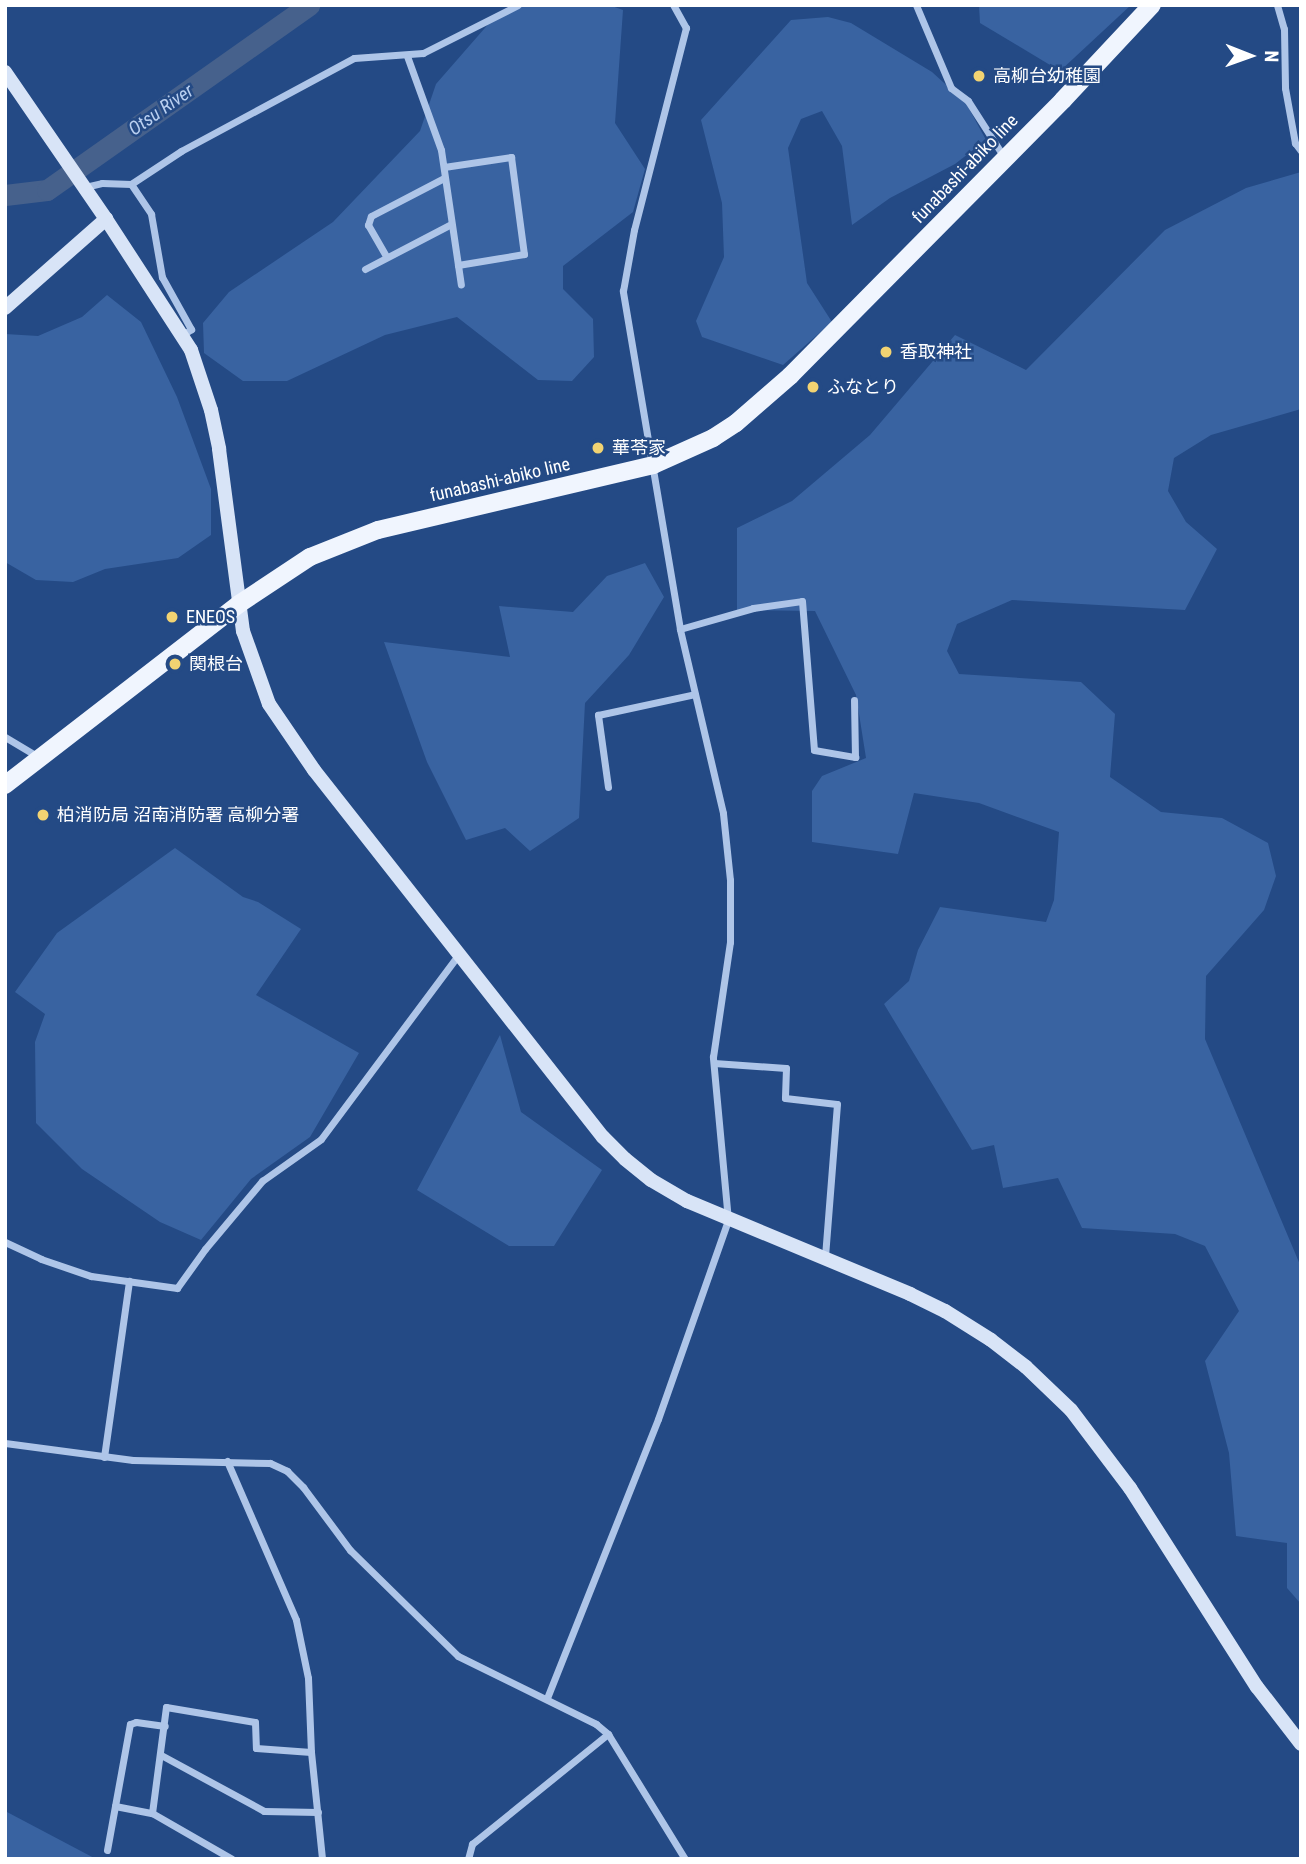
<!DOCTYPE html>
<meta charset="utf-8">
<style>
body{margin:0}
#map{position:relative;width:1306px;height:1864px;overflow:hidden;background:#244a85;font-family:"Roboto Condensed","Noto Sans JP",sans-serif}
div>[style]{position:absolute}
.green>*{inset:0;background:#3963a1}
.river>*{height:21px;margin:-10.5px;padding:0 10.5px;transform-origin:10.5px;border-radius:10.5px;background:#46618c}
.street>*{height:7px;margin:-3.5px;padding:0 3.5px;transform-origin:3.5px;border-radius:3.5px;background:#aec5e8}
.secondary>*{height:14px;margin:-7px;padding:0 7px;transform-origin:7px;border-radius:7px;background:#d8e4f7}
.primary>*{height:18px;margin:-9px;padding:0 9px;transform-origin:9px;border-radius:9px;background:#f0f5fe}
.dots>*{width:19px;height:19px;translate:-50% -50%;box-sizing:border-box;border:4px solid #244a85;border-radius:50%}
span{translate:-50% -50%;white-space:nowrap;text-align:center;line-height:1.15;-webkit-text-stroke:5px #244a85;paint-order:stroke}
.poi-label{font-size:18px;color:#fff}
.left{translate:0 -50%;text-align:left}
.street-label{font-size:18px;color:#fff}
.water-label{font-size:19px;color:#b9cff0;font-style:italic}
.frame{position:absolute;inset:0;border:7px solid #fff;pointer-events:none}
.north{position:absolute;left:1215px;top:21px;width:70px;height:70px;-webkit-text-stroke:5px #244a85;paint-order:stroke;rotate:91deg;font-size:19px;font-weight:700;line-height:28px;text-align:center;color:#fff}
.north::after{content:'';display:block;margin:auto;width:24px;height:32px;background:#fff;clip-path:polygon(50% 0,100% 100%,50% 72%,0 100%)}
</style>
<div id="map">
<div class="green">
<div style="clip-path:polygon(524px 5px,609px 5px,623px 10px,615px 123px,645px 169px,633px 212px,563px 266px,563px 289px,593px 319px,594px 357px,572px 381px,538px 380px,457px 317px,385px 335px,287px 381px,243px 381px,204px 353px,203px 323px,229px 292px,333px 222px,420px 131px,436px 84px,491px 21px)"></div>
<div style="clip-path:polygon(979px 5px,1131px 5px,1060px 71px,980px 23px)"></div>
<div style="clip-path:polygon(828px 17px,851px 23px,932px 72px,966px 103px,986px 140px,955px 164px,890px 198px,852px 225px,842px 146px,822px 111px,801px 119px,788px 148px,807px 283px,832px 322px,783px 365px,702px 337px,696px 321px,724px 257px,722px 203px,701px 120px,791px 20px)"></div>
<div style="clip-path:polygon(1301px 172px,1301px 409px,1211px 435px,1174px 458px,1168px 491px,1186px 522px,1217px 549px,1185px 610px,1012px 600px,957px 624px,947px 651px,959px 674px,1081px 682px,1115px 714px,1110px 777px,1161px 812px,1222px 818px,1268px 843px,1276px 876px,1264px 910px,1206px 976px,1205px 1039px,1301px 1267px,1301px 1604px,1287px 1588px,1287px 1543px,1236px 1536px,1229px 1453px,1205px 1361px,1239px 1311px,1205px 1246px,1175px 1234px,1082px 1228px,1058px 1178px,1003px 1188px,994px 1145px,972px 1150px,884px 1004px,909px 981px,918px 950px,940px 907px,1046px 922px,1054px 900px,1059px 832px,979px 803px,914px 793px,898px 854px,812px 842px,812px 791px,822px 776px,866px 758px,856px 695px,815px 611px,737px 610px,737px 528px,792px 501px,870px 435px,955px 335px,1026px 370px,1165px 230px,1246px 188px)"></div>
<div style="clip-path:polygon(107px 295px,141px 322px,177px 397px,211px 489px,211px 535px,178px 558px,105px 569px,73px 582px,36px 580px,5px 562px,5px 334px,38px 336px,82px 317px)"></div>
<div style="clip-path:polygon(645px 563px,664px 597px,629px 655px,585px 703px,579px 818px,530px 851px,505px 828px,466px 840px,427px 762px,384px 642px,510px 657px,499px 606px,573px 612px,607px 576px)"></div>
<div style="clip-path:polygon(175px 848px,243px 897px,258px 902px,301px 929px,256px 995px,359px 1053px,310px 1137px,251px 1179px,201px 1240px,160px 1222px,82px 1169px,36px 1123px,35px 1042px,45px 1014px,15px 992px,57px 933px)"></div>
<div style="clip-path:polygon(500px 1035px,521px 1112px,602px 1170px,554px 1246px,509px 1246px,417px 1190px)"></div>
<div style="clip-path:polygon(6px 1812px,7px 1812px,96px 1859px,5px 1859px)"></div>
</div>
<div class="river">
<div style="left:5px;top:195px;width:42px;rotate:-6.8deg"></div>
<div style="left:47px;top:190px;width:321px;rotate:-35.2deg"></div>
</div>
<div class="street">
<div style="left:916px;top:5px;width:90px;rotate:67.1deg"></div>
<div style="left:951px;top:88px;width:21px;rotate:37deg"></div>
<div style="left:968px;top:101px;width:67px;rotate:57.3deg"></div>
<div style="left:1277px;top:5px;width:25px;rotate:74deg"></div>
<div style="left:1284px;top:29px;width:59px;rotate:89deg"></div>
<div style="left:1285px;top:88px;width:56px;rotate:79.7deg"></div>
<div style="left:1295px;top:143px;width:10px;rotate:53deg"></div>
<div style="left:407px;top:56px;width:100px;rotate:70.1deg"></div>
<div style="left:441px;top:150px;width:136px;rotate:81.6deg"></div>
<div style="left:444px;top:167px;width:68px;rotate:-8.5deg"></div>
<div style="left:511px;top:157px;width:98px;rotate:82.4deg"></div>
<div style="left:524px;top:254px;width:67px;rotate:170.5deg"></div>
<div style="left:131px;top:184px;width:36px;rotate:56deg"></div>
<div style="left:151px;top:214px;width:64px;rotate:80.1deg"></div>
<div style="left:162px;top:277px;width:60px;rotate:60.9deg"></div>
<div style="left:191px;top:329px;width:10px;rotate:143deg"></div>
<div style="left:85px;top:187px;width:17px;rotate:-13deg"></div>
<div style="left:102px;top:183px;width:29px;rotate:2deg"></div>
<div style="left:131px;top:184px;width:60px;rotate:-33.4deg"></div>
<div style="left:181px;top:151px;width:196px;rotate:-28.3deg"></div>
<div style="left:354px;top:58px;width:69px;rotate:-4.1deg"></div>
<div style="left:423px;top:53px;width:106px;rotate:-26.8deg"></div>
<div style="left:386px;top:256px;width:36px;rotate:-120deg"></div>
<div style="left:368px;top:225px;width:9px;rotate:-72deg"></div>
<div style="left:371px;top:216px;width:82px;rotate:-27.5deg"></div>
<div style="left:365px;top:269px;width:97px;rotate:-27.6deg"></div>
<div style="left:680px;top:629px;width:76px;rotate:-16deg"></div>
<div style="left:753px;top:608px;width:49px;rotate:-8.1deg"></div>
<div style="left:802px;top:601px;width:149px;rotate:85.4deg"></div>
<div style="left:814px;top:750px;width:42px;rotate:9.7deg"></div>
<div style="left:855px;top:757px;width:57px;rotate:-91deg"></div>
<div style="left:5px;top:737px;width:41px;rotate:31deg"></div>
<div style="left:608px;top:787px;width:73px;rotate:-97.9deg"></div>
<div style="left:598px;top:715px;width:99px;rotate:-12.2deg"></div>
<div style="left:714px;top:1063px;width:72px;rotate:4deg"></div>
<div style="left:786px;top:1068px;width:30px;rotate:92deg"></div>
<div style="left:785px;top:1098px;width:52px;rotate:6.6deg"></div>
<div style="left:837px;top:1104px;width:154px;rotate:94.5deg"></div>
<div style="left:5px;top:1242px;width:40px;rotate:25deg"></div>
<div style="left:41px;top:1259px;width:53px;rotate:18.8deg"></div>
<div style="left:91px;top:1276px;width:87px;rotate:7.9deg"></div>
<div style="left:177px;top:1288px;width:48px;rotate:-54.3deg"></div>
<div style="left:205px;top:1249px;width:89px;rotate:-50deg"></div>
<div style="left:262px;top:1181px;width:72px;rotate:-35.4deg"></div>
<div style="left:321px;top:1139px;width:231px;rotate:-53.3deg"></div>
<div style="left:5px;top:1443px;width:129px;rotate:7.6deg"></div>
<div style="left:133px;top:1460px;width:137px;rotate:1.3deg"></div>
<div style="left:270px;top:1463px;width:19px;rotate:25deg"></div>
<div style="left:287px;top:1471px;width:23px;rotate:45deg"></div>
<div style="left:303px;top:1487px;width:79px;rotate:53.3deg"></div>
<div style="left:350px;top:1550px;width:151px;rotate:44.5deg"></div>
<div style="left:458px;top:1656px;width:154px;rotate:26.2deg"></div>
<div style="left:596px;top:1724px;width:16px;rotate:40deg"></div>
<div style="left:608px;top:1734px;width:147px;rotate:58.4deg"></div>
<div style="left:104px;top:1457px;width:178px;rotate:-81.9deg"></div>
<div style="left:227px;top:1461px;width:173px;rotate:66.5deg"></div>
<div style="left:296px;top:1620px;width:59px;rotate:78.3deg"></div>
<div style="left:308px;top:1678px;width:74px;rotate:87.7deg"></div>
<div style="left:311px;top:1752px;width:108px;rotate:84.1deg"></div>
<div style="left:547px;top:1698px;width:300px;rotate:-68.3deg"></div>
<div style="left:658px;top:1419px;width:211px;rotate:-70.6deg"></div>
<div style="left:728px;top:1220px;width:164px;rotate:-95.3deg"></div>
<div style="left:713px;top:1057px;width:116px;rotate:-81.6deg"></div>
<div style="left:730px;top:942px;width:62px;rotate:-90deg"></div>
<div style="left:730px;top:880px;width:67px;rotate:-96deg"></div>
<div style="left:723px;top:813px;width:189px;rotate:-103.2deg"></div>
<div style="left:680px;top:629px;width:343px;rotate:-99.6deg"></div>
<div style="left:623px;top:291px;width:62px;rotate:-79.8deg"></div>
<div style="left:634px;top:230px;width:209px;rotate:-75.6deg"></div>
<div style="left:686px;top:28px;width:26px;rotate:-119deg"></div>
<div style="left:161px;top:1755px;width:117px;rotate:28.5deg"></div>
<div style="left:264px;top:1811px;width:54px;rotate:1.1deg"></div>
<div style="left:115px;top:1806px;width:38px;rotate:11deg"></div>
<div style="left:152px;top:1813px;width:92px;rotate:29.9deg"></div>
<div style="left:152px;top:1813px;width:107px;rotate:-82.5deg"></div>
<div style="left:166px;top:1707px;width:90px;rotate:9.6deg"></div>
<div style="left:255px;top:1722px;width:26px;rotate:88deg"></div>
<div style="left:256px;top:1748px;width:55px;rotate:4.2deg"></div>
<div style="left:107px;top:1850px;width:128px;rotate:-79.7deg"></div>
<div style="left:130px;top:1724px;width:6px;rotate:-18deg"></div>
<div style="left:136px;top:1722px;width:29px;rotate:8deg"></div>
<div style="left:468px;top:1859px;width:16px;rotate:-75deg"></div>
<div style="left:472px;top:1844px;width:175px;rotate:-39deg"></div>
</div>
<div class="secondary">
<div style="left:5px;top:72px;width:178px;rotate:55.5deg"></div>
<div style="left:106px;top:219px;width:156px;rotate:57deg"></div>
<div style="left:191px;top:350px;width:63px;rotate:71.6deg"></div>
<div style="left:211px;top:410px;width:40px;rotate:78deg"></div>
<div style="left:219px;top:449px;width:184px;rotate:82.5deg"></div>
<div style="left:243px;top:631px;width:77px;rotate:70.4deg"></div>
<div style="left:269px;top:704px;width:80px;rotate:55.7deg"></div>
<div style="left:314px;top:770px;width:467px;rotate:51.8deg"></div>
<div style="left:603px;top:1137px;width:31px;rotate:45deg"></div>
<div style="left:625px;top:1159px;width:33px;rotate:39deg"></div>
<div style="left:651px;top:1180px;width:42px;rotate:30.3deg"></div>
<div style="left:687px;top:1201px;width:242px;rotate:22.6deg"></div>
<div style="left:910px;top:1294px;width:39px;rotate:26deg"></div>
<div style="left:945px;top:1311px;width:54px;rotate:32.2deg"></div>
<div style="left:991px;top:1340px;width:44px;rotate:37.6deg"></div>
<div style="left:1026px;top:1367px;width:62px;rotate:43.7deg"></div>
<div style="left:1071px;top:1410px;width:98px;rotate:52.9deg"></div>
<div style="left:1130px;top:1488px;width:236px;rotate:57.5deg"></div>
<div style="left:1257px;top:1687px;width:72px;rotate:52.3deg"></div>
<div style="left:5px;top:308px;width:135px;rotate:-41.4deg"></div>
</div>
<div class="primary">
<div style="left:5px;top:785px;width:296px;rotate:-37.7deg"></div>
<div style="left:239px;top:604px;width:85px;rotate:-33.5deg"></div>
<div style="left:310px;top:557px;width:73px;rotate:-21.7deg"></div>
<div style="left:378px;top:530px;width:283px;rotate:-13.3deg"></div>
<div style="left:653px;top:465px;width:66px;rotate:-24.2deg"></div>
<div style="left:713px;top:438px;width:27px;rotate:-33deg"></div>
<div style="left:736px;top:423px;width:72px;rotate:-41deg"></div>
<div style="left:790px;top:376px;width:388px;rotate:-45.3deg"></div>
<div style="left:1063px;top:100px;width:130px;rotate:-46.9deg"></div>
</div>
<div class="dots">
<div style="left:979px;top:76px;background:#f2d372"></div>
<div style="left:886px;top:352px;background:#f2d372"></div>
<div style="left:813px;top:387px;background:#f2d372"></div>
<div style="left:598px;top:448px;background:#f2d372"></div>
<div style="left:172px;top:617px;background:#f2d372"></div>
<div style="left:175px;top:664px;background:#f2d372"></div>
<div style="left:43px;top:815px;background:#f2d372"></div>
</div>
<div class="poi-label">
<span class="left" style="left:993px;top:76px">高柳台幼稚園</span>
<span class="left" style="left:900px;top:352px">香取神社</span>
<span class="left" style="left:827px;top:387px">ふなとり</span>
<span class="left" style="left:612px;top:448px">華苓家</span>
<span class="left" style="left:186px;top:617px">ENEOS</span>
<span class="left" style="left:189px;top:664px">関根台</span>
<span class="left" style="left:57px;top:815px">柏消防局 沼南消防署 高柳分署</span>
</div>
<div class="street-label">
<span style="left:965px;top:169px;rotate:-46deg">funabashi-abiko line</span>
<span style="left:500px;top:480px;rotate:-13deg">funabashi-abiko line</span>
</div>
<div class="water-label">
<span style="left:161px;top:110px;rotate:-35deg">Otsu River</span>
</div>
<div class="frame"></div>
<div class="north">N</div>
</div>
